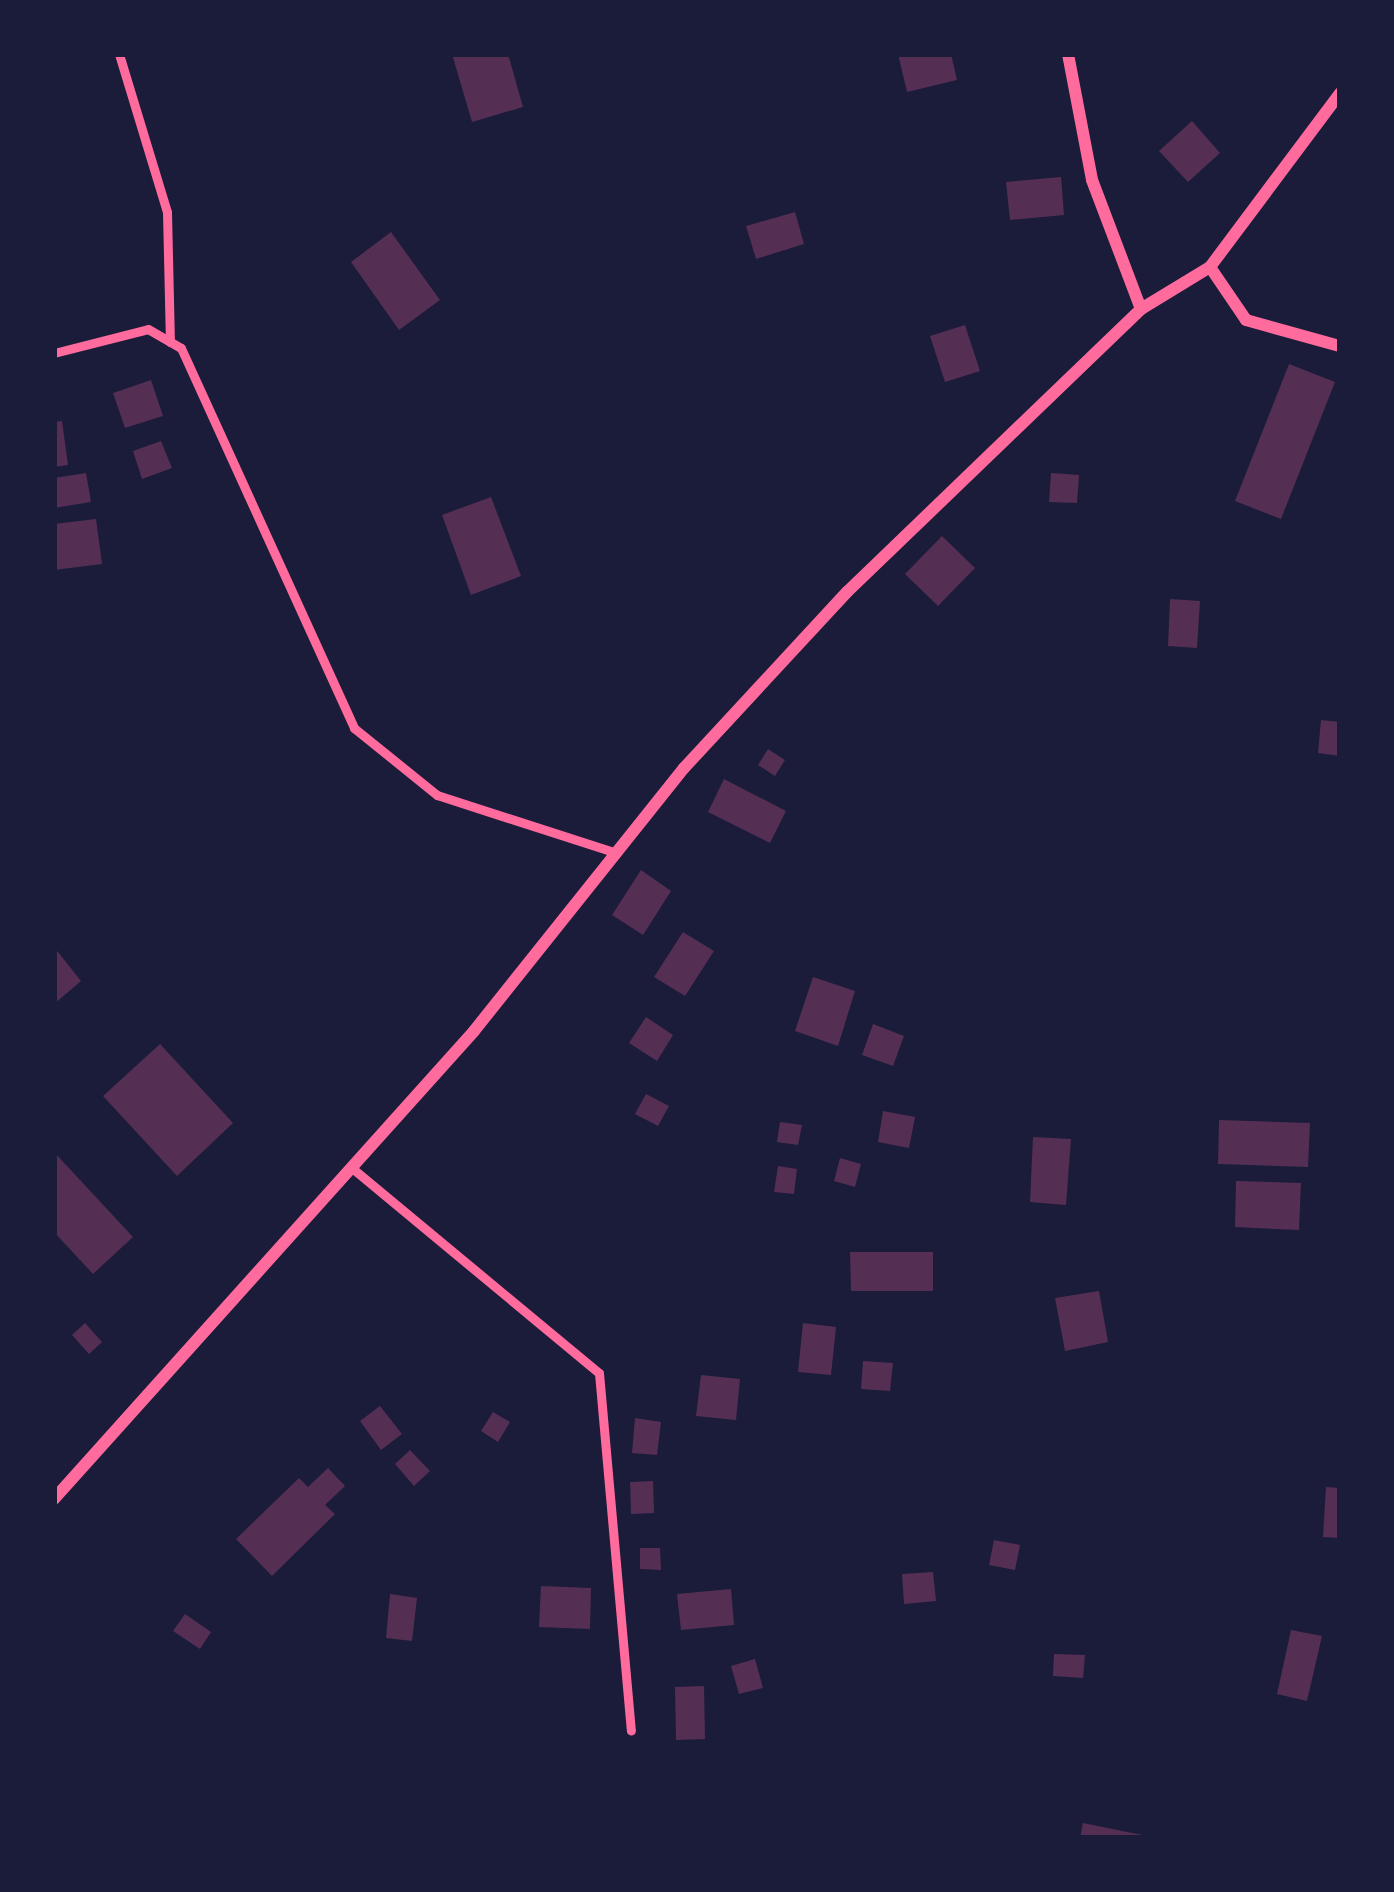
<!DOCTYPE html>
<style>
body{margin:0}
#map{position:relative;width:1394px;height:1892px;overflow:hidden;background:#1b1b3a;font-family:"Fira Sans",sans-serif}
div>[style]{position:absolute}
.building>*{inset:0;background:#542f53}
.service>*{height:9px;margin:-4.5px;padding:0 4.5px;transform-origin:4.5px;border-radius:4.5px;background:#ff6b9d}
.minor>*{height:12px;margin:-6px;padding:0 6px;transform-origin:6px;border-radius:6px;background:#ff6b9d}
span{translate:-50% -50%;white-space:nowrap;text-align:center;line-height:1.15;-webkit-text-stroke:10px #1b1b3a;paint-order:stroke}
.frame{position:absolute;inset:0;border:57px solid #1b1b3a;pointer-events:none}
</style>
<div id="map">
<div class="building">
<div style="clip-path:polygon(452px 54px,508px 54px,523px 107px,472px 122px)"></div>
<div style="clip-path:polygon(898px 54px,951px 54px,957px 80px,907px 92px)"></div>
<div style="clip-path:polygon(1192px 121px,1220px 153px,1188px 182px,1159px 151px)"></div>
<div style="clip-path:polygon(1061px 177px,1064px 215px,1010px 220px,1006px 182px)"></div>
<div style="clip-path:polygon(795px 212px,804px 244px,756px 259px,746px 226px)"></div>
<div style="clip-path:polygon(391px 232px,440px 300px,399px 330px,351px 262px)"></div>
<div style="clip-path:polygon(965px 325px,980px 371px,945px 382px,930px 336px)"></div>
<div style="clip-path:polygon(1289px 364px,1335px 382px,1281px 519px,1235px 501px)"></div>
<div style="clip-path:polygon(151px 380px,163px 416px,125px 428px,113px 393px)"></div>
<div style="clip-path:polygon(62px 421px,68px 465px,54px 467px,54px 422px)"></div>
<div style="clip-path:polygon(161px 441px,172px 468px,142px 479px,133px 451px)"></div>
<div style="clip-path:polygon(86px 473px,91px 502px,54px 508px,54px 478px)"></div>
<div style="clip-path:polygon(1051px 473px,1079px 475px,1077px 503px,1049px 502px)"></div>
<div style="clip-path:polygon(491px 497px,521px 576px,471px 595px,442px 515px)"></div>
<div style="clip-path:polygon(96px 519px,102px 564px,54px 570px,54px 524px)"></div>
<div style="clip-path:polygon(942px 536px,975px 568px,938px 606px,905px 574px)"></div>
<div style="clip-path:polygon(1170px 599px,1200px 601px,1197px 648px,1168px 646px)"></div>
<div style="clip-path:polygon(1321px 720px,1340px 722px,1340px 756px,1318px 753px)"></div>
<div style="clip-path:polygon(768px 749px,785px 760px,775px 776px,758px 765px)"></div>
<div style="clip-path:polygon(724px 779px,786px 811px,770px 843px,708px 812px)"></div>
<div style="clip-path:polygon(641px 870px,671px 891px,643px 935px,612px 915px)"></div>
<div style="clip-path:polygon(683px 932px,714px 951px,685px 996px,654px 977px)"></div>
<div style="clip-path:polygon(54px 947px,81px 981px,54px 1004px)"></div>
<div style="clip-path:polygon(813px 977px,855px 991px,838px 1046px,795px 1031px)"></div>
<div style="clip-path:polygon(646px 1017px,673px 1035px,657px 1061px,629px 1043px)"></div>
<div style="clip-path:polygon(873px 1024px,904px 1036px,893px 1066px,862px 1055px)"></div>
<div style="clip-path:polygon(160px 1044px,233px 1123px,177px 1176px,103px 1096px)"></div>
<div style="clip-path:polygon(646px 1094px,669px 1106px,658px 1126px,635px 1114px)"></div>
<div style="clip-path:polygon(883px 1111px,915px 1117px,909px 1148px,878px 1142px)"></div>
<div style="clip-path:polygon(1219px 1120px,1310px 1123px,1308px 1167px,1218px 1164px)"></div>
<div style="clip-path:polygon(780px 1122px,802px 1125px,798px 1145px,777px 1142px)"></div>
<div style="clip-path:polygon(1033px 1137px,1071px 1139px,1066px 1205px,1030px 1202px)"></div>
<div style="clip-path:polygon(54px 1152px,133px 1237px,93px 1274px,54px 1232px)"></div>
<div style="clip-path:polygon(840px 1158px,861px 1164px,855px 1187px,834px 1181px)"></div>
<div style="clip-path:polygon(778px 1166px,797px 1169px,794px 1194px,774px 1192px)"></div>
<div style="clip-path:polygon(1236px 1181px,1301px 1183px,1299px 1230px,1235px 1227px)"></div>
<div style="clip-path:polygon(850px 1252px,933px 1252px,933px 1291px,851px 1291px)"></div>
<div style="clip-path:polygon(1099px 1291px,1108px 1342px,1065px 1351px,1055px 1298px)"></div>
<div style="clip-path:polygon(85px 1323px,102px 1342px,89px 1354px,72px 1335px)"></div>
<div style="clip-path:polygon(803px 1323px,836px 1327px,831px 1375px,798px 1372px)"></div>
<div style="clip-path:polygon(863px 1361px,893px 1363px,890px 1391px,861px 1389px)"></div>
<div style="clip-path:polygon(701px 1375px,740px 1379px,736px 1420px,696px 1416px)"></div>
<div style="clip-path:polygon(380px 1406px,402px 1434px,381px 1450px,360px 1421px)"></div>
<div style="clip-path:polygon(493px 1412px,510px 1422px,498px 1442px,481px 1431px)"></div>
<div style="clip-path:polygon(635px 1418px,661px 1422px,657px 1455px,632px 1453px)"></div>
<div style="clip-path:polygon(410px 1450px,430px 1471px,414px 1486px,395px 1464px)"></div>
<div style="clip-path:polygon(328px 1468px,345px 1486px,325px 1505px,335px 1514px,272px 1576px,236px 1539px,299px 1478px,308px 1487px)"></div>
<div style="clip-path:polygon(653px 1481px,654px 1513px,631px 1514px,630px 1482px)"></div>
<div style="clip-path:polygon(1326px 1487px,1340px 1488px,1340px 1538px,1323px 1537px)"></div>
<div style="clip-path:polygon(994px 1540px,1020px 1545px,1015px 1570px,989px 1565px)"></div>
<div style="clip-path:polygon(640px 1548px,660px 1548px,661px 1570px,640px 1569px)"></div>
<div style="clip-path:polygon(933px 1572px,936px 1601px,904px 1604px,902px 1574px)"></div>
<div style="clip-path:polygon(541px 1586px,591px 1588px,590px 1629px,539px 1627px)"></div>
<div style="clip-path:polygon(731px 1589px,734px 1625px,681px 1630px,677px 1594px)"></div>
<div style="clip-path:polygon(390px 1594px,417px 1598px,412px 1641px,386px 1638px)"></div>
<div style="clip-path:polygon(185px 1614px,211px 1632px,200px 1649px,173px 1631px)"></div>
<div style="clip-path:polygon(1291px 1630px,1322px 1636px,1307px 1701px,1277px 1694px)"></div>
<div style="clip-path:polygon(1054px 1654px,1085px 1655px,1083px 1678px,1053px 1676px)"></div>
<div style="clip-path:polygon(755px 1659px,763px 1688px,739px 1694px,731px 1666px)"></div>
<div style="clip-path:polygon(704px 1686px,705px 1739px,676px 1740px,675px 1687px)"></div>
<div style="clip-path:polygon(1083px 1823px,1147px 1836px,1147px 1838px,1080px 1838px)"></div>
</div>
<div class="service">
<div style="left:119px;top:54px;width:165px;rotate:73.1deg"></div>
<div style="left:167px;top:212px;width:130px;rotate:88.7deg"></div>
<div style="left:54px;top:353px;width:97px;rotate:-14.3deg"></div>
<div style="left:148px;top:329px;width:38px;rotate:30deg"></div>
<div style="left:181px;top:348px;width:418px;rotate:65.5deg"></div>
<div style="left:354px;top:728px;width:107px;rotate:38.9deg"></div>
<div style="left:437px;top:795px;width:189px;rotate:17.9deg"></div>
<div style="left:352px;top:1168px;width:321px;rotate:39.7deg"></div>
<div style="left:599px;top:1373px;width:359px;rotate:84.9deg"></div>
</div>
<div class="minor">
<div style="left:1068px;top:54px;width:128px;rotate:79.2deg"></div>
<div style="left:1092px;top:180px;width:138px;rotate:69.2deg"></div>
<div style="left:1210px;top:267px;width:64px;rotate:55.8deg"></div>
<div style="left:1246px;top:320px;width:98px;rotate:15.5deg"></div>
<div style="left:54px;top:1499px;width:629px;rotate:-48.09deg"></div>
<div style="left:474px;top:1031px;width:337px;rotate:-51.4deg"></div>
<div style="left:684px;top:768px;width:240px;rotate:-47.2deg"></div>
<div style="left:847px;top:592px;width:408px;rotate:-43.9deg"></div>
<div style="left:1141px;top:309px;width:81px;rotate:-31.3deg"></div>
<div style="left:1210px;top:267px;width:217px;rotate:-53.2deg"></div>
</div>
<div class="frame"></div>
</div>
